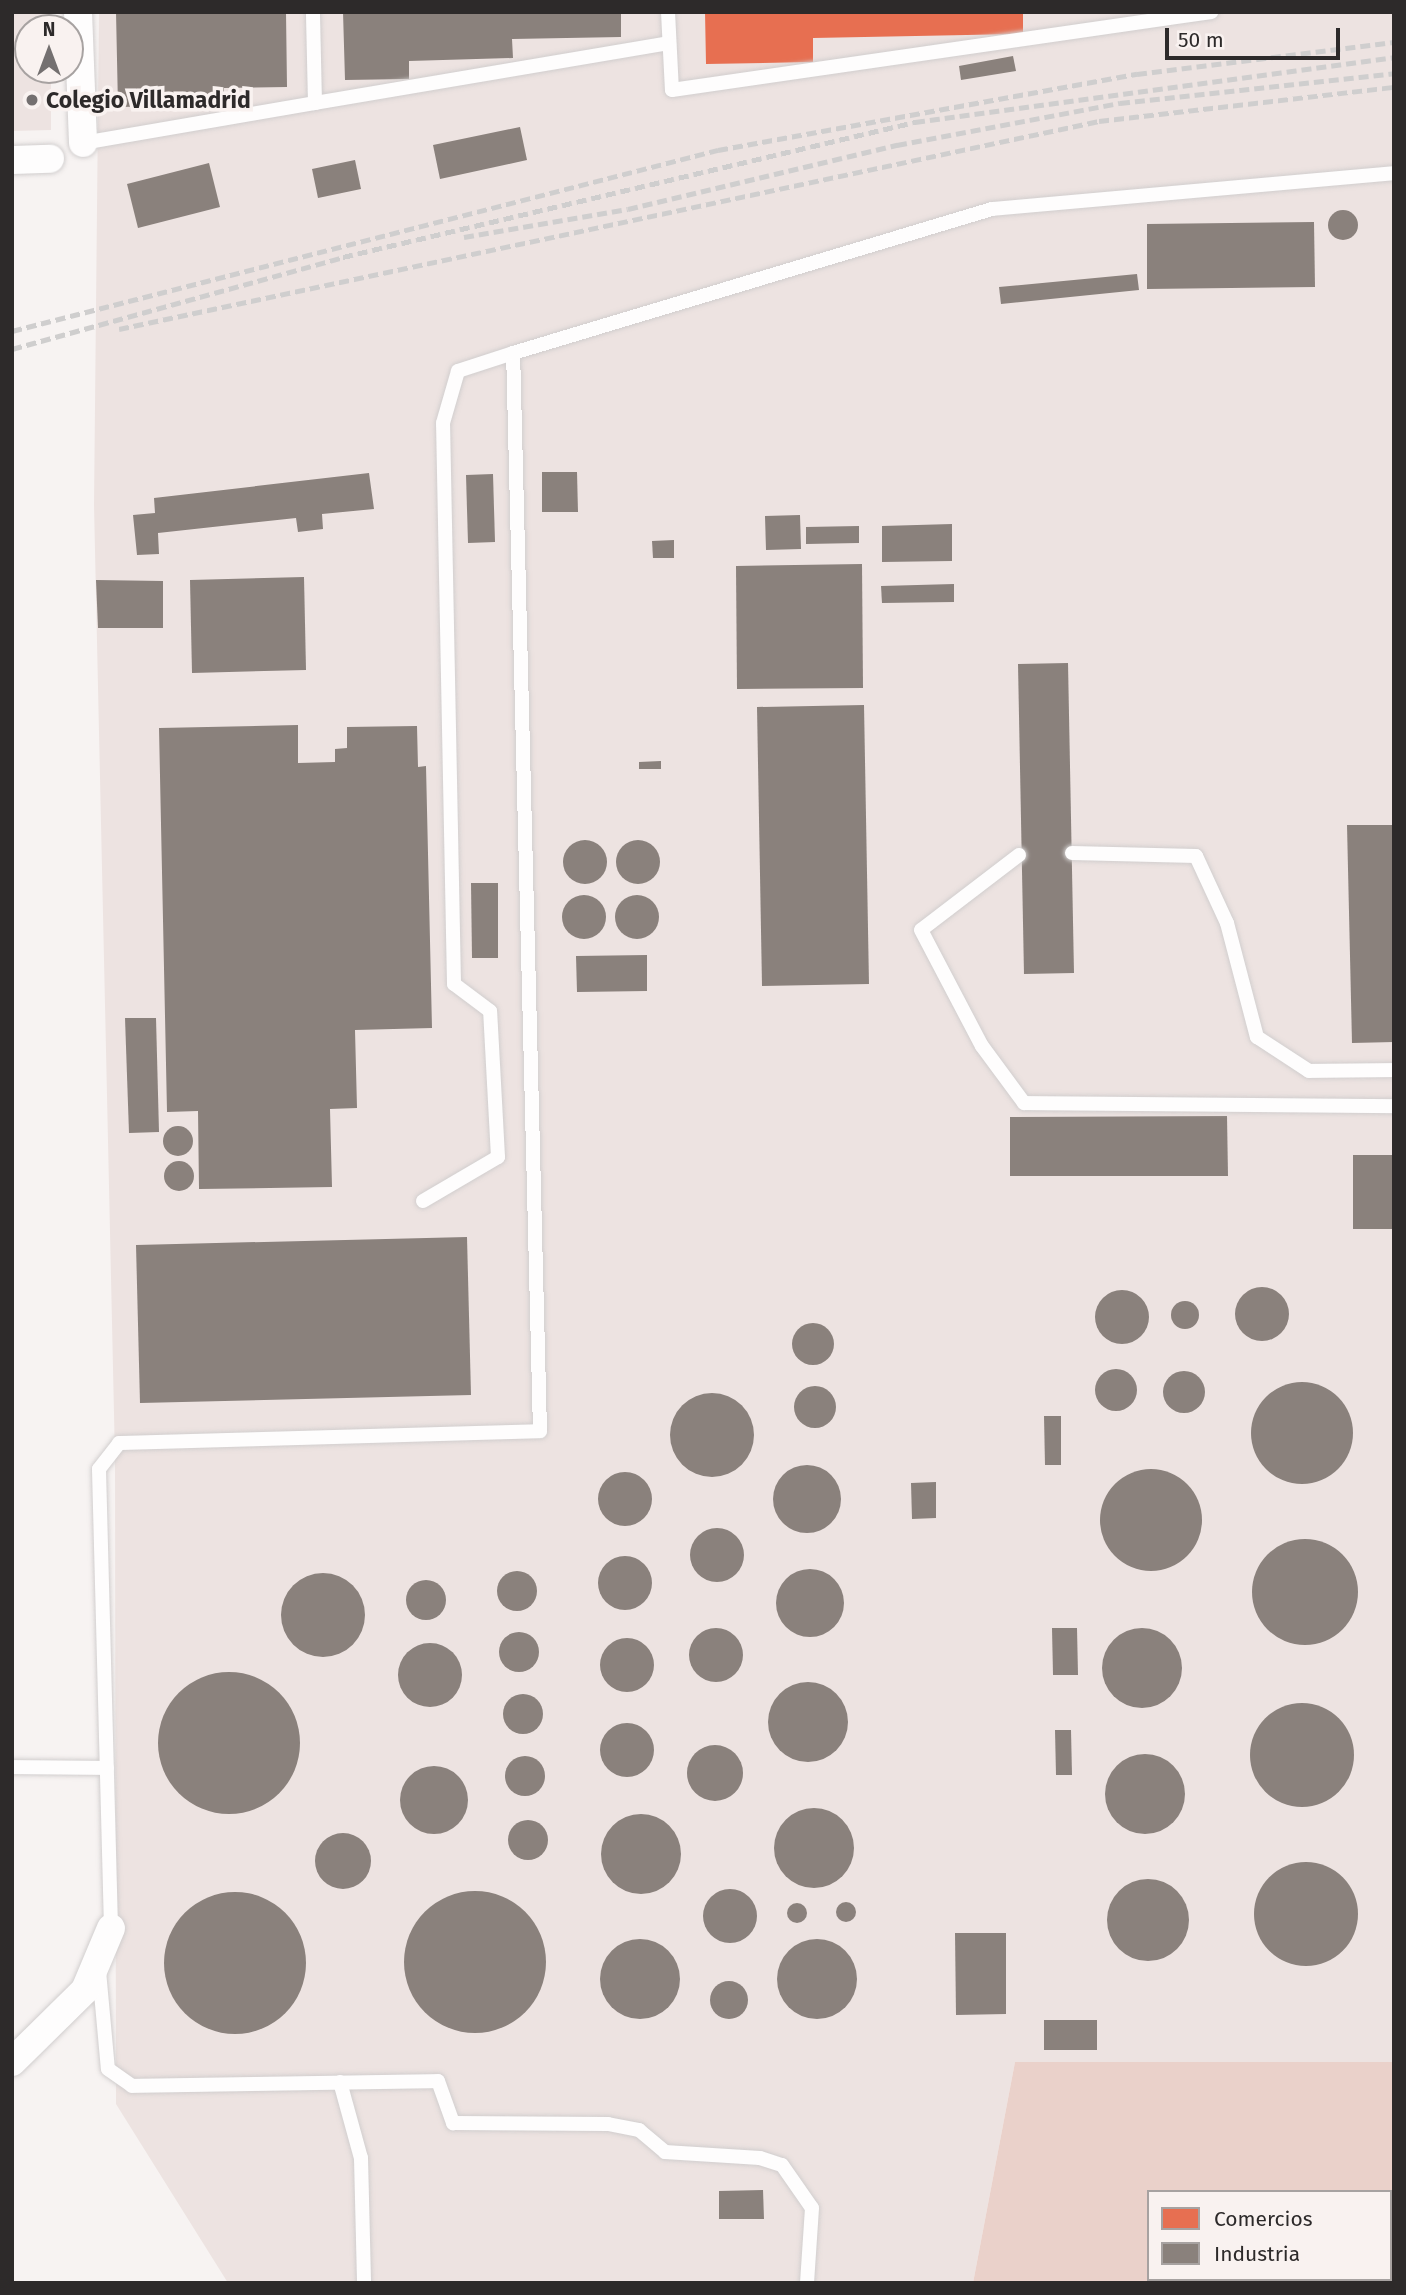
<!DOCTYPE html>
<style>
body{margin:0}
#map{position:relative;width:1406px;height:2295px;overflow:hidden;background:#f7f3f2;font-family:"Fira Sans",sans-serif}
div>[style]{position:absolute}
.built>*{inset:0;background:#ede3e1}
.green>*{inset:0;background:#ead1ca}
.shops>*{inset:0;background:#e76f51}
.industry>*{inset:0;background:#8a817c}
.round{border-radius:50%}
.roads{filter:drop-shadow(0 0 2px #d1cece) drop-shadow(0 0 2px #d1cece)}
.service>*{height:14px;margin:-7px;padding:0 7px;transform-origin:7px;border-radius:7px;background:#fefdfd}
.minor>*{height:28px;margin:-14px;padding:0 14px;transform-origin:14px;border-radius:14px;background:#fefdfd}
.rail>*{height:5px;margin-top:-2.5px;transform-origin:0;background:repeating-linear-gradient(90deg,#cfcece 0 10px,transparent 0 15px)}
.dots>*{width:19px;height:19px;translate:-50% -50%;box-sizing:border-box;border:4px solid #f9f2f0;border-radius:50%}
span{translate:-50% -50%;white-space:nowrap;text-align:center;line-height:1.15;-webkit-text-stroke:7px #f9f2f0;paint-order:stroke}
.poi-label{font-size:23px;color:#2d2a2a;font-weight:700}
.left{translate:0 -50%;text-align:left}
.frame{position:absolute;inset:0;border:14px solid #2d2a2a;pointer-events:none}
.legend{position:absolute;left:1147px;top:2190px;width:245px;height:91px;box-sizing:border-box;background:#f9f2f0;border:2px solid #a7a2a1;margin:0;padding:9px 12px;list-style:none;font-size:21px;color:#2d2a2a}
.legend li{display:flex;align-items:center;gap:14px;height:35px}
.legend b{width:35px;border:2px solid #a7a2a1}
.north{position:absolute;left:14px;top:14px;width:70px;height:70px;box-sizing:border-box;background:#f9f2f0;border:2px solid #a7a2a1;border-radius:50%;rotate:0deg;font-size:19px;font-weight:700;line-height:28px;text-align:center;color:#2d2a2a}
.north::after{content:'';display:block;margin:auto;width:24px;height:32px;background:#747070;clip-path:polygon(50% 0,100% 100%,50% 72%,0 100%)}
.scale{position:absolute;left:1165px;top:28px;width:175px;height:32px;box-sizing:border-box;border:4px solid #2d2a2a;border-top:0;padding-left:9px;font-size:21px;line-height:24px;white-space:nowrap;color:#2d2a2a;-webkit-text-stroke:5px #f9f2f0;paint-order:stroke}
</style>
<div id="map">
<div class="built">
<div style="clip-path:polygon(12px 12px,52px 12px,52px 28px,28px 28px,28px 70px,51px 70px,51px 130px,12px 131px)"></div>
<div style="clip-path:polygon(99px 12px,1394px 12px,1394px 2062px,1015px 2062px,973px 2283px,228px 2283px,116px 2104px,115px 1459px,94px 505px)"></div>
</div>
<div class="green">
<div style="clip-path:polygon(evenodd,1015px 2062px,1394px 2062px,1394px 2283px,973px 2283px,1015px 2062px,1149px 2192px,1390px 2192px,1390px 2279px,1149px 2279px,1149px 2192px)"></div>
</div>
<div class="shops">
<div style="clip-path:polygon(705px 12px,1023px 12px,1023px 34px,813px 38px,813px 62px,706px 64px)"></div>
</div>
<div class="industry">
<div style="clip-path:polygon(116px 12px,286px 12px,287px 87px,224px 88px,224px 105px,118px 107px)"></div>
<div style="clip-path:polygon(343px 12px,621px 12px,621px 37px,512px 39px,513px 58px,409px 61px,409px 79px,345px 80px)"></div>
<div style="clip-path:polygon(1013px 56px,1016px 71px,961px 80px,959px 66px)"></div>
<div style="clip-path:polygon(520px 127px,527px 160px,440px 179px,433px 145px)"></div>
<div style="clip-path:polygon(355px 160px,361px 189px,318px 198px,312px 169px)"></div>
<div style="clip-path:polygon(209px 163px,220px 207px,138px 228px,127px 184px)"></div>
<div class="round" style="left:1328px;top:210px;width:30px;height:30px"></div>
<div style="clip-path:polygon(1314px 222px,1315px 287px,1147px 289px,1147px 224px)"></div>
<div style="clip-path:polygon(1137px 274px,1139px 290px,1001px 304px,999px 287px)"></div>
<div style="clip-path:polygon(542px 472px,577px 472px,578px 512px,542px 512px)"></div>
<div style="clip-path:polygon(369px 473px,374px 509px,322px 514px,323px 529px,298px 532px,296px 518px,158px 533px,159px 554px,137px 555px,133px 515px,155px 513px,154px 498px)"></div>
<div style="clip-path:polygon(493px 474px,495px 542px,468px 543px,466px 475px)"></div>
<div style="clip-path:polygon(800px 515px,801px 549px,766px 550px,765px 516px)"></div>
<div style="clip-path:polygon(952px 524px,952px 561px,882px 562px,882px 526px)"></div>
<div style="clip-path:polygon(859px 526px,859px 543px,806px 544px,806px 527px)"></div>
<div style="clip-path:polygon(674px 540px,674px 558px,653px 558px,652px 541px)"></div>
<div style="clip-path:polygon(862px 564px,863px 688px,737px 689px,736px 566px)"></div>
<div style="clip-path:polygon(304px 577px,306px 670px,192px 673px,190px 580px)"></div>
<div style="clip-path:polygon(96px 580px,163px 581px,163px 628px,98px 628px)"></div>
<div style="clip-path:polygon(954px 584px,954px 602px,882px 603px,881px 586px)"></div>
<div style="clip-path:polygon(1068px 663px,1074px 973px,1024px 974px,1018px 664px)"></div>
<div style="clip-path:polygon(864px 705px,869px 984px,762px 986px,757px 707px)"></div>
<div style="clip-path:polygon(298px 725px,298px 763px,335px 762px,335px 749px,347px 748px,347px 727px,417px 726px,418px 767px,426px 766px,432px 1028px,355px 1030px,357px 1108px,330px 1109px,332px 1187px,199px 1189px,198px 1111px,167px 1112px,159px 728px)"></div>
<div style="clip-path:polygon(661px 761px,661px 769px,639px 769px,639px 762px)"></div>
<div style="clip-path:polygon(1347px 825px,1394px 825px,1394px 1042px,1352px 1043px)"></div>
<div class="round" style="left:616px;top:840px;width:44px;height:44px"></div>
<div class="round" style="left:563px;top:840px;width:44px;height:44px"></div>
<div style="clip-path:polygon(471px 883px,498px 883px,498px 958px,472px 958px)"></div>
<div class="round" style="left:562px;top:895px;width:44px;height:44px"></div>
<div class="round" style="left:615px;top:895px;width:44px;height:44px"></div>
<div style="clip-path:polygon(647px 955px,647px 991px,577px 992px,576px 956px)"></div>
<div style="clip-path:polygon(125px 1018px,156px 1018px,159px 1132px,129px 1133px)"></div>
<div style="clip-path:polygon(1227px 1116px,1228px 1176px,1010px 1176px,1010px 1117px)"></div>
<div class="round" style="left:163px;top:1126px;width:30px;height:30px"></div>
<div style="clip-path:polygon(1353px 1155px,1394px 1155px,1394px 1229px,1353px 1229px)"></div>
<div class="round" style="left:164px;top:1161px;width:30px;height:30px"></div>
<div style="clip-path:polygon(467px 1237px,471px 1395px,140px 1403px,136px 1245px)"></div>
<div class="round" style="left:1235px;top:1287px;width:54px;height:54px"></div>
<div class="round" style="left:1095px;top:1290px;width:54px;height:54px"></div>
<div class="round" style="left:1171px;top:1301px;width:28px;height:28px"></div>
<div class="round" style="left:792px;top:1323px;width:42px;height:42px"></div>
<div class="round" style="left:1095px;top:1369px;width:42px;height:42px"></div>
<div class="round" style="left:1163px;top:1371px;width:42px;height:42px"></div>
<div class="round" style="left:1251px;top:1382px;width:102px;height:102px"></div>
<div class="round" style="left:794px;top:1386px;width:42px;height:42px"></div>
<div class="round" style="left:670px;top:1393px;width:84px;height:84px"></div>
<div style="clip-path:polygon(1044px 1416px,1061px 1416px,1061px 1465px,1045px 1465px)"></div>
<div class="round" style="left:773px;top:1465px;width:68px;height:68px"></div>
<div class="round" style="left:1100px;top:1469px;width:102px;height:102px"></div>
<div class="round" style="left:598px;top:1472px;width:54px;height:54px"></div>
<div style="clip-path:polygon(936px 1482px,936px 1518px,912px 1519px,911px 1483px)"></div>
<div class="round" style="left:690px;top:1528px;width:54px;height:54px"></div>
<div class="round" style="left:1252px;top:1539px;width:106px;height:106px"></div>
<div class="round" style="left:598px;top:1556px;width:54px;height:54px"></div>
<div class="round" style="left:776px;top:1569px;width:68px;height:68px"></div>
<div class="round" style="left:497px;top:1571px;width:40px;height:40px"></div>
<div class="round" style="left:281px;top:1573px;width:84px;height:84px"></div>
<div class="round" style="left:406px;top:1580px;width:40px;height:40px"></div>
<div class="round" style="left:1102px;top:1628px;width:80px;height:80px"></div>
<div style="clip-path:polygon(1052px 1628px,1077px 1628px,1078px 1675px,1053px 1675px)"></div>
<div class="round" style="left:689px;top:1628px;width:54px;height:54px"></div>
<div class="round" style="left:499px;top:1632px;width:40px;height:40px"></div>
<div class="round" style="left:600px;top:1638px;width:54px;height:54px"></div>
<div class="round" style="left:398px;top:1643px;width:64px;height:64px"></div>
<div class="round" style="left:158px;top:1672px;width:142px;height:142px"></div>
<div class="round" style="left:768px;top:1682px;width:80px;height:80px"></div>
<div class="round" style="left:503px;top:1694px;width:40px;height:40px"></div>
<div class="round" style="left:1250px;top:1703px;width:104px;height:104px"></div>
<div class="round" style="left:600px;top:1723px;width:54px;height:54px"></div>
<div style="clip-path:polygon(1055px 1730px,1071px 1730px,1072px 1775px,1056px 1775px)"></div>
<div class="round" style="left:687px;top:1745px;width:56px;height:56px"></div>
<div class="round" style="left:1105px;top:1754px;width:80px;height:80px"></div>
<div class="round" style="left:505px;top:1756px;width:40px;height:40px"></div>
<div class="round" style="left:400px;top:1766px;width:68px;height:68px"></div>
<div class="round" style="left:774px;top:1808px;width:80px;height:80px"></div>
<div class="round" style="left:601px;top:1814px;width:80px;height:80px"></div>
<div class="round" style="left:508px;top:1820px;width:40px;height:40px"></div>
<div class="round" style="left:315px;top:1833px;width:56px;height:56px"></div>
<div class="round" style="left:1254px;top:1862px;width:104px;height:104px"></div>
<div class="round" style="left:1107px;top:1879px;width:82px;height:82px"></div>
<div class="round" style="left:703px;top:1889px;width:54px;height:54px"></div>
<div class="round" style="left:404px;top:1891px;width:142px;height:142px"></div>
<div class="round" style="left:164px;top:1892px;width:142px;height:142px"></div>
<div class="round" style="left:836px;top:1902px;width:20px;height:20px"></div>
<div class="round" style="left:787px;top:1903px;width:20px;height:20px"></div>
<div style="clip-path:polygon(955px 1933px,1006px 1933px,1006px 2014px,956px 2015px)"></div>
<div class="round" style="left:777px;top:1939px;width:80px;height:80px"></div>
<div class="round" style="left:600px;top:1939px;width:80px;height:80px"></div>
<div class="round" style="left:710px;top:1981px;width:38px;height:38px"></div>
<div style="clip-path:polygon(1044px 2020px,1097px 2020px,1097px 2050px,1044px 2050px)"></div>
<div style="clip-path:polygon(763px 2190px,764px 2219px,719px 2219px,719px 2191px)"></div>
</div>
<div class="roads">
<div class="service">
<div style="left:668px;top:12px;width:78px;rotate:87.1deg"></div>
<div style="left:672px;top:90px;width:545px;rotate:-8.23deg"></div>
<div style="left:315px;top:103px;width:359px;rotate:-9.6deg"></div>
<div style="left:83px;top:143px;width:235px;rotate:-9.8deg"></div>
<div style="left:315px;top:103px;width:91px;rotate:-91.3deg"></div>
<div style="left:1072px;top:853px;width:124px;rotate:1.4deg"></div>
<div style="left:1196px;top:856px;width:74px;rotate:65.2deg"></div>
<div style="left:1227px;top:923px;width:118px;rotate:75.3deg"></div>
<div style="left:1257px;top:1037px;width:62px;rotate:33.2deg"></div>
<div style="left:1309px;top:1071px;width:85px;rotate:-0.7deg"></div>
<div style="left:1019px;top:855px;width:123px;rotate:142.6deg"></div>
<div style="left:921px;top:930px;width:131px;rotate:62.3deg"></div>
<div style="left:982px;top:1046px;width:71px;rotate:53.6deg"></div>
<div style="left:1024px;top:1103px;width:370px;rotate:0.5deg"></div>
<div style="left:423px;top:1201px;width:87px;rotate:-30.4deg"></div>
<div style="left:498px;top:1157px;width:146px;rotate:-93.1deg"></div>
<div style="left:490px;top:1011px;width:45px;rotate:-143.1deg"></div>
<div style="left:454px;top:984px;width:561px;rotate:-91.12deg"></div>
<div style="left:443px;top:423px;width:54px;rotate:-73.9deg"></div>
<div style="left:458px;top:371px;width:58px;rotate:-18.1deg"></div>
<div style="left:12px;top:1767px;width:95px;rotate:0.6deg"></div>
<div style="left:111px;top:1928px;width:459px;rotate:-91.5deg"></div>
<div style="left:99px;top:1469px;width:33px;rotate:-52deg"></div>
<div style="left:119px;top:1443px;width:421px;rotate:-1.6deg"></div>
<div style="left:540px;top:1431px;width:1078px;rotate:-91.43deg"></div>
<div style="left:513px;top:353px;width:500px;rotate:-16.73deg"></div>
<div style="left:992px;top:209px;width:404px;rotate:-5.1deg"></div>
<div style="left:99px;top:1971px;width:98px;rotate:84.8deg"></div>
<div style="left:108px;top:2069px;width:29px;rotate:35deg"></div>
<div style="left:132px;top:2086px;width:306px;rotate:-0.9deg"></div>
<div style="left:438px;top:2081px;width:45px;rotate:70.3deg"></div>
<div style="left:453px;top:2123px;width:155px;rotate:0.4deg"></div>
<div style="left:608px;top:2124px;width:32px;rotate:11deg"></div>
<div style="left:639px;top:2130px;width:34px;rotate:40deg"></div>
<div style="left:665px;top:2152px;width:95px;rotate:3.6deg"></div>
<div style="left:760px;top:2158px;width:23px;rotate:18deg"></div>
<div style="left:782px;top:2165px;width:52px;rotate:55.1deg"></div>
<div style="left:812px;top:2208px;width:75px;rotate:93.8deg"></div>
<div style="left:340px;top:2082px;width:79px;rotate:74.6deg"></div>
<div style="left:361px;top:2158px;width:125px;rotate:88.6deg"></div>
</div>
<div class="minor">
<div style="left:78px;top:12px;width:131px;rotate:87.8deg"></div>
<div style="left:12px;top:160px;width:38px;rotate:-2deg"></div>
<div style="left:12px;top:2062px;width:103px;rotate:-44.6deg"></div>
<div style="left:85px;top:1990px;width:67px;rotate:-67.2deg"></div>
</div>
</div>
<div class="rail">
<div style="left:464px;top:237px;width:166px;rotate:-9.7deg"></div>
<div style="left:628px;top:209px;width:277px;rotate:-13.4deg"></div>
<div style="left:897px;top:145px;width:227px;rotate:-10.7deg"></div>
<div style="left:1120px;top:103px;width:276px;rotate:-6.2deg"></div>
<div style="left:119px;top:329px;width:1002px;rotate:-11.98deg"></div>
<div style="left:1099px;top:121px;width:297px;rotate:-6.6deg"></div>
<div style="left:12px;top:331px;width:729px;rotate:-14.38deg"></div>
<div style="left:718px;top:150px;width:426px;rotate:-10.3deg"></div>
<div style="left:1137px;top:74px;width:259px;rotate:-7.1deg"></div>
<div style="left:12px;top:349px;width:344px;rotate:-15.5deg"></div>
<div style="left:343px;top:257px;width:588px;rotate:-13.28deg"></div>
<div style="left:915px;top:122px;width:483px;rotate:-7.7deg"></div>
</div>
<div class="dots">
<div style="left:32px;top:100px;background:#747070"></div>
</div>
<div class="poi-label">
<span class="left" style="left:46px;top:100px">Colegio Villamadrid</span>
</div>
<div class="frame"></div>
<ul class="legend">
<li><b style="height:19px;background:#e76f51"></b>Comercios</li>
<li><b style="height:19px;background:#8a817c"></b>Industria</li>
</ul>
<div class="north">N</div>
<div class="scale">50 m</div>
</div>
